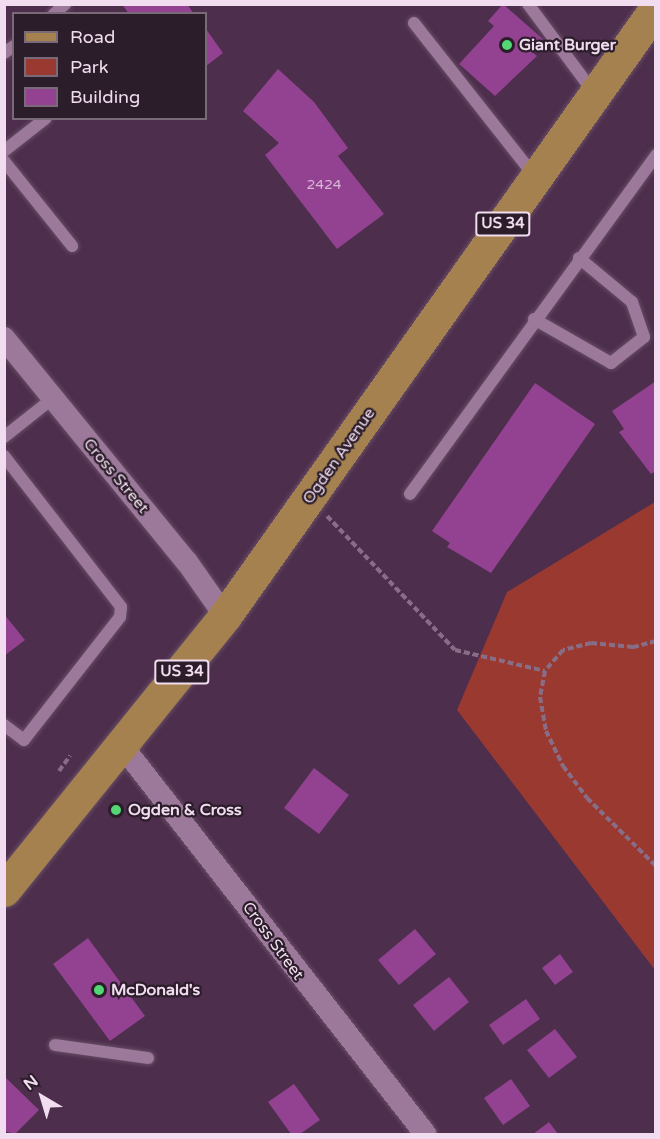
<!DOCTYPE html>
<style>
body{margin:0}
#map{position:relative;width:660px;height:1139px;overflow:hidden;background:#4d2e4c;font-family:"Varela Round",sans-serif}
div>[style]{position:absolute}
.green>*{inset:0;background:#9a3930}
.building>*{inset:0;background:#924290}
.path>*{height:4px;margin-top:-2px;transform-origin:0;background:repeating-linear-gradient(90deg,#886d87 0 6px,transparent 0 9px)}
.roads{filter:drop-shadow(0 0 2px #674d66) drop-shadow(0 0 2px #674d66)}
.lane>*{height:12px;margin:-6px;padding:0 6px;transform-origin:6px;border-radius:6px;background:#9c799a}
.street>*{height:22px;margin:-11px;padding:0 11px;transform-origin:11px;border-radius:11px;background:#9c799a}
.primary>*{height:33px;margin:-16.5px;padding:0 16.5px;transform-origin:16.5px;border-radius:16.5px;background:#a4814e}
.dots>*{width:16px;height:16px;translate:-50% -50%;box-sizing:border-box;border:3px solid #2b1d2a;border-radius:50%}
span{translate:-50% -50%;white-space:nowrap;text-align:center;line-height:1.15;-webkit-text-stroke:4.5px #2b1d2a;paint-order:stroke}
.number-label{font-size:14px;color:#d9b6d7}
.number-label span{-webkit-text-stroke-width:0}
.shield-label span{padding:2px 4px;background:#2b1d2a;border:2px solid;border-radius:4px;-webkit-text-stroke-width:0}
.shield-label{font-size:15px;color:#f1ddef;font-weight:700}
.poi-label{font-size:16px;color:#f1ddef;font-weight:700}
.left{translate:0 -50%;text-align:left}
.street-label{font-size:16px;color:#f1ddef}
.frame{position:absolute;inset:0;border:6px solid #f1ddef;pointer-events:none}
.legend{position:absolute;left:12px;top:12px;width:195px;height:108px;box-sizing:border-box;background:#2b1d2a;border:2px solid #7a6a79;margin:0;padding:8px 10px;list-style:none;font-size:18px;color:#f1ddef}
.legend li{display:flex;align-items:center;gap:12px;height:30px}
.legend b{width:30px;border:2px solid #7a6a79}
.north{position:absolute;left:12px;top:1067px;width:60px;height:60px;-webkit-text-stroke:4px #2b1d2a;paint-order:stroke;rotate:322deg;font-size:16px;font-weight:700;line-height:24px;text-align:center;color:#f1ddef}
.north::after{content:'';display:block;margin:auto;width:21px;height:27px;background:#f1ddef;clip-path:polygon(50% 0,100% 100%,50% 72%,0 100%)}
</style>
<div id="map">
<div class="green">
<div style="clip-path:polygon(655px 502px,655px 970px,457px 710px,507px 592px)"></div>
</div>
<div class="building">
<div style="clip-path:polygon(122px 4px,187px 4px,194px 14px,129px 14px)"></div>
<div style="clip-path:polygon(503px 4px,543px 39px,532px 52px,537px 56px,495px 96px,459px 64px,494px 26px,488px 21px)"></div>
<div style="clip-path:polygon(206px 29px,223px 53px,206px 66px)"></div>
<div style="clip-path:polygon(278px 69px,314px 102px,348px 148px,338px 156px,384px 214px,337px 249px,265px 155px,279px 143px,243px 111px)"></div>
<div style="clip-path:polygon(656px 381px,656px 471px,651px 474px,619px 432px,624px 429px,612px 411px)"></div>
<div style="clip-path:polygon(535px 383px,595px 424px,491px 573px,447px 547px,450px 543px,432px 531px)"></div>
<div style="clip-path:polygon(4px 614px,25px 640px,4px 656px)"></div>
<div style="clip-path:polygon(314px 768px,349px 795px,319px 834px,284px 808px)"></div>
<div style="clip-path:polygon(415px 929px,436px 954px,399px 985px,378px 960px)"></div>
<div style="clip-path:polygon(88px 938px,145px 1016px,110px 1041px,53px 964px)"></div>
<div style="clip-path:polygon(560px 954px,573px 972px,555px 985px,542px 968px)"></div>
<div style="clip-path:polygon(449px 977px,469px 1002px,434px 1031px,413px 1005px)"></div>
<div style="clip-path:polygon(526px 999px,540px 1019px,503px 1045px,489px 1025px)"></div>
<div style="clip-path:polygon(555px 1029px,577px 1057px,549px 1078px,527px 1050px)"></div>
<div style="clip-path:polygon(4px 1076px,39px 1110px,15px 1134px,4px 1131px)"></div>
<div style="clip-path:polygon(511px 1079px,530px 1106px,503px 1125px,484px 1098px)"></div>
<div style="clip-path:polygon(294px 1084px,320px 1120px,300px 1134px,291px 1134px,268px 1102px)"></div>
<div style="clip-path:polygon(549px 1122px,558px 1134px,533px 1134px)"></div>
</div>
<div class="path">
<div style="left:327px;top:516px;width:185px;rotate:46.3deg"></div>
<div style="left:455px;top:650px;width:92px;rotate:13.1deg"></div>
<div style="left:656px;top:641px;width:24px;rotate:165deg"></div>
<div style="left:633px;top:647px;width:42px;rotate:-174.6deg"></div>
<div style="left:591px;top:643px;width:29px;rotate:166deg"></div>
<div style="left:563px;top:650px;width:28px;rotate:131deg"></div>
<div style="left:545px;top:671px;width:26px;rotate:101deg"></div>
<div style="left:540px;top:697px;width:35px;rotate:80deg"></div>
<div style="left:546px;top:731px;width:39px;rotate:64deg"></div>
<div style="left:563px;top:766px;width:40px;rotate:53deg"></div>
<div style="left:587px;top:798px;width:97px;rotate:44.6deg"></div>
<div style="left:59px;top:771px;width:19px;rotate:-54deg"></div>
</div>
<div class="roads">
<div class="lane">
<div style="left:528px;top:4px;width:111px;rotate:53.4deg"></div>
<div style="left:54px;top:14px;width:15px;rotate:-42deg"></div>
<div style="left:414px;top:23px;width:196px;rotate:51.8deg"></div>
<div style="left:4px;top:53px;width:12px;rotate:-35deg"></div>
<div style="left:4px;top:151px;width:53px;rotate:-38.2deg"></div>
<div style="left:4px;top:161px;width:109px;rotate:51.3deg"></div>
<div style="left:534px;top:319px;width:89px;rotate:29.7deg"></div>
<div style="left:611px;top:363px;width:42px;rotate:-38.2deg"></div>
<div style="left:644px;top:337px;width:37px;rotate:-109deg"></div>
<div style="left:632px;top:302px;width:69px;rotate:-140.3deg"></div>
<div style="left:4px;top:437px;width:61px;rotate:-38.4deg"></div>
<div style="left:4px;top:456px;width:191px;rotate:52.2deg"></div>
<div style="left:121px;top:607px;width:10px;rotate:96deg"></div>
<div style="left:120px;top:617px;width:156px;rotate:128deg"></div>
<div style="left:24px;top:740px;width:25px;rotate:-143deg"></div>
<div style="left:410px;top:494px;width:419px;rotate:-54deg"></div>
<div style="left:55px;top:1045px;width:94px;rotate:8deg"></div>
</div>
<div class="street">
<div style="left:4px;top:338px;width:289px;rotate:50.8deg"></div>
<div style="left:187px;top:562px;width:66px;rotate:54.9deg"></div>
<div style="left:123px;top:747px;width:491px;rotate:52deg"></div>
</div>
<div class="primary">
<div style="left:4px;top:890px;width:352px;rotate:-51.1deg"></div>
<div style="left:225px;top:616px;width:745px;rotate:-54.67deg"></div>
</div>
</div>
<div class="dots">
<div style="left:507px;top:45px;background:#53d673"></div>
<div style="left:116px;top:810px;background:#53d673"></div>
<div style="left:99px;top:990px;background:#53d673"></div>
</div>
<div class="number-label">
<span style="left:324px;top:185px">2424</span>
</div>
<div class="shield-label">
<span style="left:503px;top:224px">US 34</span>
<span style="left:182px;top:672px">US 34</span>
</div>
<div class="poi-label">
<span class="left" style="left:519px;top:45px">Giant Burger</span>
<span class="left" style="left:128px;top:810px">Ogden &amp; Cross</span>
<span class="left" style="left:111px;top:990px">McDonald's</span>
</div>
<div class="street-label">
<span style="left:339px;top:456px;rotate:-55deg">Ogden Avenue</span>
<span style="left:116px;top:476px;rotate:50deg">Cross Street</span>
<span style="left:273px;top:941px;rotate:54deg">Cross Street</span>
</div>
<div class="frame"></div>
<ul class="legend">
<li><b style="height:8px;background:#a4814e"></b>Road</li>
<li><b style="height:16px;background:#9a3930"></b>Park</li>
<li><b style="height:16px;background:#924290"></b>Building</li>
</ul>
<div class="north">N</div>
</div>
